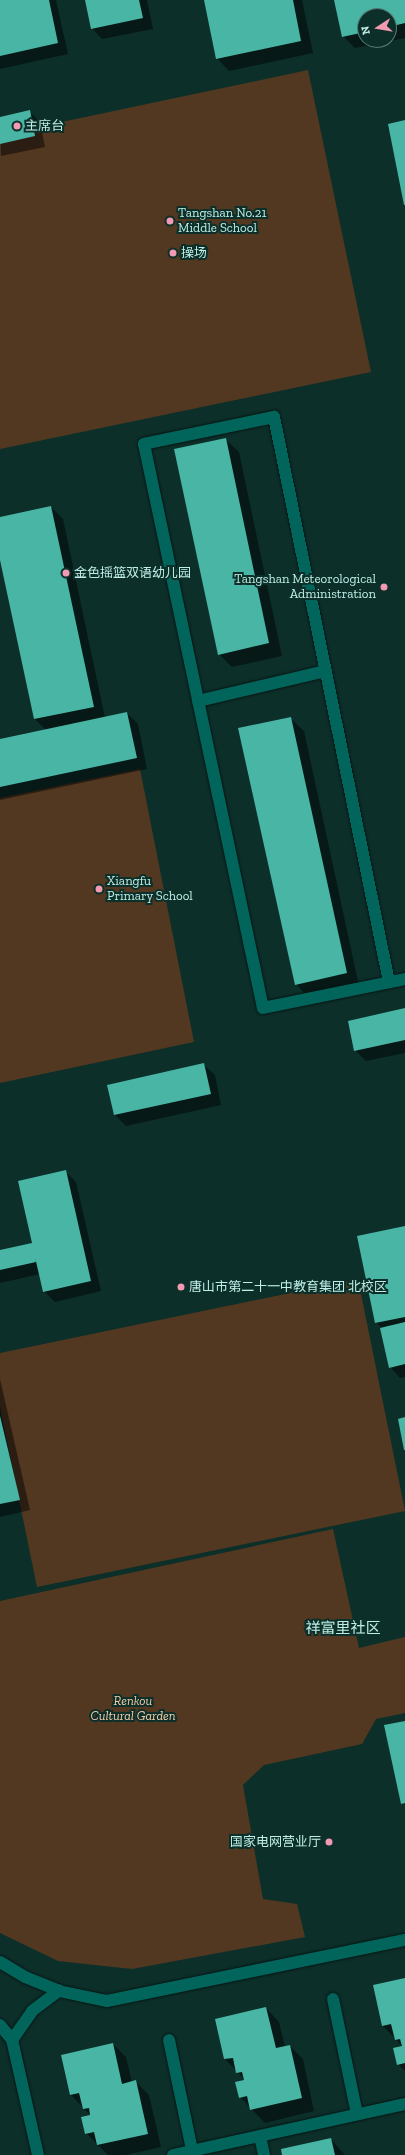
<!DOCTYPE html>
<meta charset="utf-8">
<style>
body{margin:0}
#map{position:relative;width:405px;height:2155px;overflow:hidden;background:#0c2f2a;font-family:"Zilla Slab","Noto Sans SC",serif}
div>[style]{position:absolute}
.green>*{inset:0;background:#523820}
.shadow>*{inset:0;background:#0007}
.building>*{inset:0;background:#48b5a5}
.roads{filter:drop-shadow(0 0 1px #071412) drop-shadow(0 0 1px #071412)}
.minor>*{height:12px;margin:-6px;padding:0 6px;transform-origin:6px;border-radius:6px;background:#02655b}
.dots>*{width:11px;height:11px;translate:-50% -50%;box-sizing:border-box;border:2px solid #0c2f2a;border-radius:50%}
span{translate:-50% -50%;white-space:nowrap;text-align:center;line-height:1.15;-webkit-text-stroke:4px #0c2f2a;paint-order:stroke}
.poi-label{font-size:13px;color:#bfeee6}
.left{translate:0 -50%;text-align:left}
.right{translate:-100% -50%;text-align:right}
.park-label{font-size:13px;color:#f7cda8;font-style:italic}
.quarter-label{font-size:15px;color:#bfeee6}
.north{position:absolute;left:357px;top:8px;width:40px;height:40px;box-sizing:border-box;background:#0c2f2a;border:1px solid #547b75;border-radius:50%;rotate:258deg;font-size:11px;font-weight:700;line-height:16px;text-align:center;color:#bfeee6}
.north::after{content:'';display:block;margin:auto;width:14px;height:18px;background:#f19ab1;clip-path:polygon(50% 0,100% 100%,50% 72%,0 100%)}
</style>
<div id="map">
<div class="green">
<div style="clip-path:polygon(308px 70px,371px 372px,0 449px,0 135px)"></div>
<div style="clip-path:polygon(140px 769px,194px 1042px,0 1083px,0 798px)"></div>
<div style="clip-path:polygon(358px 1279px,405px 1511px,37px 1587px,0 1407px,0 1353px)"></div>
<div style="clip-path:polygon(333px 1529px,359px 1648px,405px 1637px,405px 1713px,376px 1719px,362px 1744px,264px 1765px,243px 1785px,263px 1899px,297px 1904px,305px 1937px,132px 1969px,58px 1961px,0 1933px,0 1601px)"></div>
</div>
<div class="shadow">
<div style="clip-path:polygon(0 0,56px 0,68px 54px,0 69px)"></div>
<div style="clip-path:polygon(86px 0,147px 0,153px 29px,102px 39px,92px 28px)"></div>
<div style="clip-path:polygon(205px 0,302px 0,313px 53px,229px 71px,217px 58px)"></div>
<div style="clip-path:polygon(evenodd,335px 0,405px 0,405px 38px,355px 48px,343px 36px,335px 0,365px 16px,389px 16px,389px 40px,365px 40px,365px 16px)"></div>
<div style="clip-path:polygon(29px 111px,40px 122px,45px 147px,1px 156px,0 118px)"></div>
<div style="clip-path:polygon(225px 439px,239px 452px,282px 656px,232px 667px,219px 654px)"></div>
<div style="clip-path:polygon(51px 507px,63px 519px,105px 718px,127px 713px,138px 724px,147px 769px,0 800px,0 740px,46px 730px,35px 719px,0 555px,0 518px)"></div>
<div style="clip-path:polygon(290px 718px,304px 731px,359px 986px,309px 998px,296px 984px)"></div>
<div style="clip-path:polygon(405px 1009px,405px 1053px,366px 1061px,355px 1050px)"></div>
<div style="clip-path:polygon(204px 1065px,215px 1075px,221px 1105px,126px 1126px,115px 1115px,109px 1085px)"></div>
<div style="clip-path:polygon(65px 1171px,76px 1182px,101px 1291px,55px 1302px,44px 1291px,40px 1274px,0 1283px,0 1251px,33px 1244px)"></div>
<div style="clip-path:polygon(405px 1227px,405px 1377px,400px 1378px,390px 1367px,381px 1327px,376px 1322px)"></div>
<div style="clip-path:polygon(0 1379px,30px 1510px,0 1517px)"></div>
<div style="clip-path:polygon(405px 1979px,405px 2071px,398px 2064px,403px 2047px,383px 2026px)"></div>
<div style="clip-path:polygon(266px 2008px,279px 2022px,285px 2047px,290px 2046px,303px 2059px,314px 2111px,265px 2123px,240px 2097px,245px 2080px,225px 2059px,216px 2020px)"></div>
<div style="clip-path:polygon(113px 2044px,126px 2057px,132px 2083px,136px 2082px,149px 2095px,161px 2147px,126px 2155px,108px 2155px,86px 2133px,91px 2116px,71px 2095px,62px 2055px)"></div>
<div style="clip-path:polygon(331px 2139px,345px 2155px,283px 2155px)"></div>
</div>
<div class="building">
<div style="clip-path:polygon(0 0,49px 0,58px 43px,0 56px)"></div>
<div style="clip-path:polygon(85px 0,139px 0,143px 18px,91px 29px)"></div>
<div style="clip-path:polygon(204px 0,293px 0,301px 41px,216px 59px)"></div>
<div style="clip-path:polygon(334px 0,405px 0,405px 23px,389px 27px,389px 16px,365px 16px,365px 32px,342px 37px)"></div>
<div style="clip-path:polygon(30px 110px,35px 136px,0 144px,0 117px)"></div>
<div style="clip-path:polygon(405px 120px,405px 205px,404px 205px,388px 124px)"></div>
<div style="clip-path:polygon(226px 438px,269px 643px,218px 655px,174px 449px)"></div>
<div style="clip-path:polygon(51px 506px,94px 707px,34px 719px,0 560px,0 517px)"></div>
<div style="clip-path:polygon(127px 712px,137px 758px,0 787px,0 739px)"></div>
<div style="clip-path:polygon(291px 717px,347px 973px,295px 985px,238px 728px)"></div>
<div style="clip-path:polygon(405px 1008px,405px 1040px,354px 1051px,348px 1021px)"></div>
<div style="clip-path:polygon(204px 1063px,211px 1094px,114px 1115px,107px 1085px)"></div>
<div style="clip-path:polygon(66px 1170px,91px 1281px,43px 1292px,35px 1257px,36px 1262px,0 1270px,0 1250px,32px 1243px,18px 1181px)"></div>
<div style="clip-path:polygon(405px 1226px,405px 1317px,375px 1323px,357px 1236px)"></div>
<div style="clip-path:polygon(405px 1322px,405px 1364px,389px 1368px,380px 1328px)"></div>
<div style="clip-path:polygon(0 1416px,20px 1500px,0 1504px)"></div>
<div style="clip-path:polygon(405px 1417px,405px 1450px,404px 1450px,398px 1419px)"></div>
<div style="clip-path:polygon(405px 1721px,405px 1803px,401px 1804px,384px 1725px)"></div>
<div style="clip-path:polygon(405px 1978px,405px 2063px,397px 2065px,393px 2048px,402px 2046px,400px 2039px,395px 2040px,391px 2024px,382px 2026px,373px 1985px)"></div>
<div style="clip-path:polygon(266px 2007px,276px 2048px,290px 2045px,302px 2098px,250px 2110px,247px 2096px,239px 2098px,235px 2082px,244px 2080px,242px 2072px,236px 2073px,233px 2058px,224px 2059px,215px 2019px)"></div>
<div style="clip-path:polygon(113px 2043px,122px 2084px,136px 2080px,148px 2134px,97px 2145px,94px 2132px,85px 2134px,81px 2117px,90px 2115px,89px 2108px,83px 2109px,79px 2093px,70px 2095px,61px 2055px)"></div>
<div style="clip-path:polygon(331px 2138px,335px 2155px,282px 2155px,281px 2149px)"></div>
</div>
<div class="roads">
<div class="minor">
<div style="left:198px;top:701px;width:131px;rotate:-13.2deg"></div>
<div style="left:389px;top:982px;width:577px;rotate:-101.5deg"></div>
<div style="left:274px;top:417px;width:133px;rotate:168.3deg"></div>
<div style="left:144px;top:444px;width:576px;rotate:78.09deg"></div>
<div style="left:263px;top:1008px;width:145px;rotate:-11.5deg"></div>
<div style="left:0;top:1962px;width:29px;rotate:31deg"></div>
<div style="left:25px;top:1977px;width:37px;rotate:22deg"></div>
<div style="left:59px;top:1991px;width:49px;rotate:11.8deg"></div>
<div style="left:107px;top:2001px;width:304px;rotate:-11.6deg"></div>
<div style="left:333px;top:1999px;width:117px;rotate:78.2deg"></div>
<div style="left:0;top:2025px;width:19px;rotate:51deg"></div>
<div style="left:169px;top:2040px;width:117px;rotate:78.2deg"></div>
<div style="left:260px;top:2136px;width:19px;rotate:78deg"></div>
<div style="left:38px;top:2155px;width:118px;rotate:-102.7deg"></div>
<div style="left:12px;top:2040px;width:35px;rotate:-55deg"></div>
<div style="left:32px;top:2011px;width:34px;rotate:-37deg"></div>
<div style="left:173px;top:2155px;width:238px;rotate:-12.4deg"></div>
</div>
</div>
<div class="dots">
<div style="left:17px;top:126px;background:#f19ab1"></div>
<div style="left:170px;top:221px;background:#f19ab1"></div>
<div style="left:173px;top:253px;background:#f19ab1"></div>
<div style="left:66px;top:573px;background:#f19ab1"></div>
<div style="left:384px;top:587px;background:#f19ab1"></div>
<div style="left:99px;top:889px;background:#f19ab1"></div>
<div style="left:181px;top:1287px;background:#f19ab1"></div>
<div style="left:329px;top:1842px;background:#f19ab1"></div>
</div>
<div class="poi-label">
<span class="left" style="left:25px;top:126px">主席台</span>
<span class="left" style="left:178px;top:221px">Tangshan No.21<br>Middle School</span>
<span class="left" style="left:181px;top:253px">操场</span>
<span class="left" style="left:74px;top:573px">金色摇篮双语幼儿园</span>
<span class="right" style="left:376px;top:587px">Tangshan Meteorological<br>Administration</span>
<span class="left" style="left:107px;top:889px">Xiangfu<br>Primary School</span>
<span class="left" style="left:189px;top:1287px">唐山市第二十一中教育集团 北校区</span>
<span class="right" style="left:321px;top:1842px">国家电网营业厅</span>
</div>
<div class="park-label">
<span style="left:133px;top:1709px">Renkou<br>Cultural Garden</span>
</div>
<div class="quarter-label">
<span style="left:343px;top:1629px">祥富里社区</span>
</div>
<div class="north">N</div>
</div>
